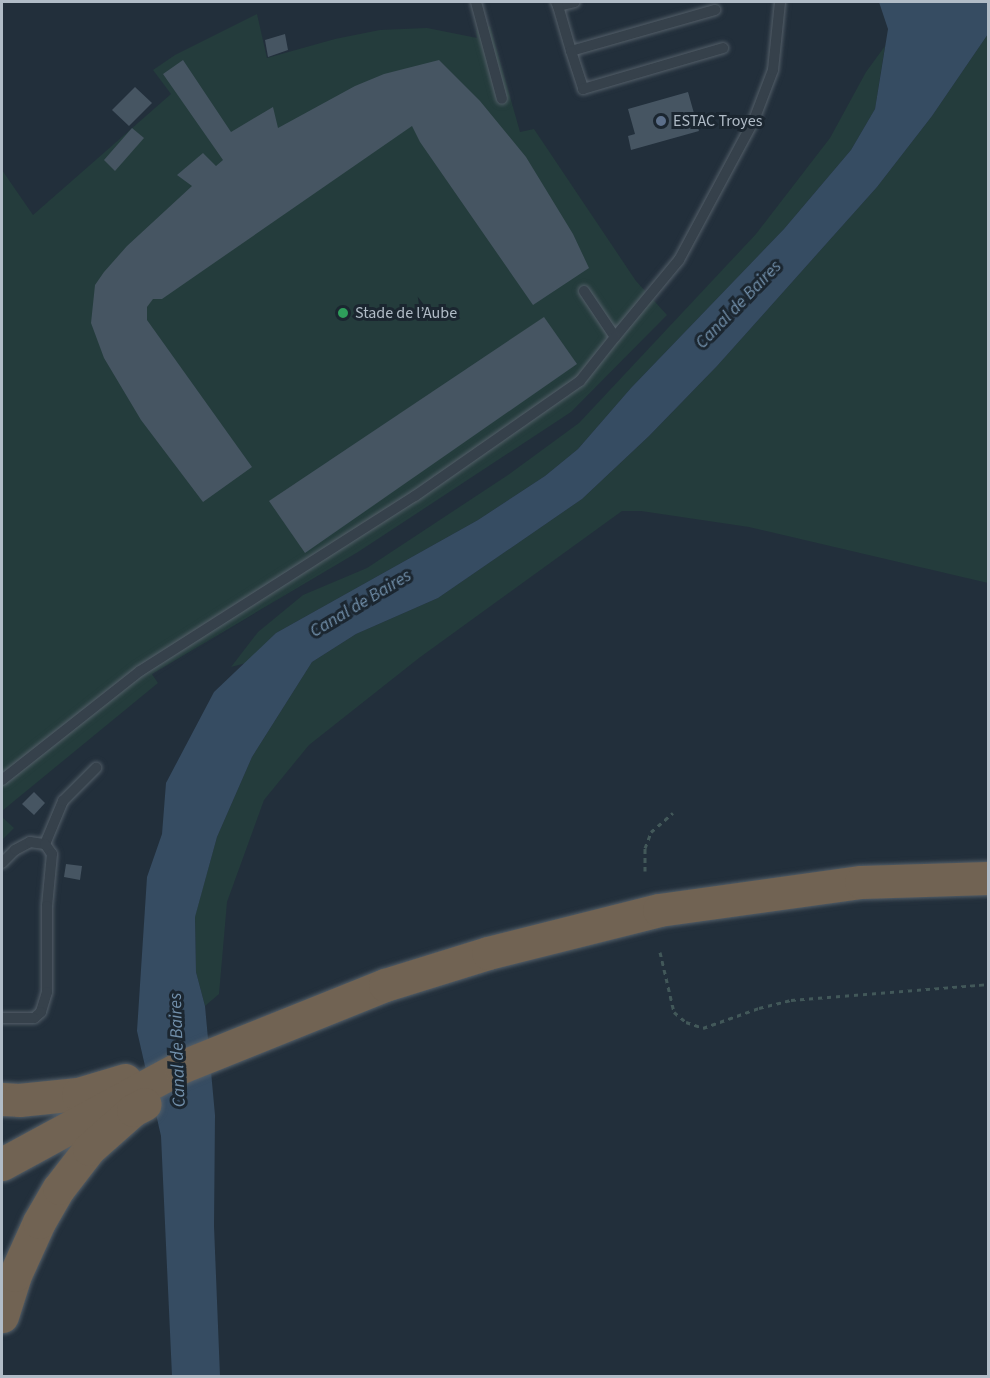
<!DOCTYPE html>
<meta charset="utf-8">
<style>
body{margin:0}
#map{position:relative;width:990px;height:1378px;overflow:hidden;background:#222f3b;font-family:"Source Sans 3",sans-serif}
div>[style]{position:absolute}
.green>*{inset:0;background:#243c3c}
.water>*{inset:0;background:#364c62}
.building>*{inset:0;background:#465562}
.path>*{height:3px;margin-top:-1.5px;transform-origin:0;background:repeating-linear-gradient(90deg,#425859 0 4.5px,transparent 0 9px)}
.roads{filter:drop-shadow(0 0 2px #545f69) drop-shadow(0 0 2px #545f69)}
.lane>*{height:10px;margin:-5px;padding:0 5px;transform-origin:5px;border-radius:5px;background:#36414b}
.highway>*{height:33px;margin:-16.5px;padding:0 16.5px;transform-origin:16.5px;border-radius:16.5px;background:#716353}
.dots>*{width:16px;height:16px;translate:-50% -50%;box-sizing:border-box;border:3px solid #1b2630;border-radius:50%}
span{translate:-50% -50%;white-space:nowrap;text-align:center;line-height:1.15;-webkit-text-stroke:6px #1b2630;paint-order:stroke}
.poi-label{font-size:16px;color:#b1bcc7}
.left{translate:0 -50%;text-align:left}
.water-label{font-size:18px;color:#718faa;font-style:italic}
.frame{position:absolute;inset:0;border:3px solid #b1bcc7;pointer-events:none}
</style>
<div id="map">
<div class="green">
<div style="clip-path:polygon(257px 14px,267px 58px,335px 39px,380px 30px,427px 28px,477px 38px,476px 30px,490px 26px,520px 132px,534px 129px,636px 281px,667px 315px,571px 412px,358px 552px,152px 674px,158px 683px,2px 811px,2px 170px,33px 215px,171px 94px,153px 70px,175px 55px)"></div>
<div style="clip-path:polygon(988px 34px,988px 583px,749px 527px,641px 511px,622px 511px,419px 658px,309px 745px,264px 800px,227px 902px,219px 994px,205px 1006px,196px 972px,195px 916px,217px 837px,252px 757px,312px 662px,356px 634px,438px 598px,582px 499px,649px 436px,717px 366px,877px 187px,932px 116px)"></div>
<div style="clip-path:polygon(885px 46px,875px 109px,851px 150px,784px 229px,631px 388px,578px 449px,545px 476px,478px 520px,276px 633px,246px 663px,231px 667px,258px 632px,303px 595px,367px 568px,508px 475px,579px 423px,756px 234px,830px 138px,866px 72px)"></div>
<div style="clip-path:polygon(2px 817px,14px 828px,2px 840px)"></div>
</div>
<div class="water">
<div style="clip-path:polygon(879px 2px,988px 2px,988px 34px,932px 116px,877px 187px,717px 366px,649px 436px,582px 499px,438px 598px,356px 634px,312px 662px,252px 757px,217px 837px,195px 917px,196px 972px,205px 1006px,215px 1115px,214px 1226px,220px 1376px,172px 1376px,161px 1136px,137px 1031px,147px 877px,162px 834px,166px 783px,214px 692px,276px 633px,478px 520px,545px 476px,578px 449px,631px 388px,784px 229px,851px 150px,875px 109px,888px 29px)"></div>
</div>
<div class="building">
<div style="clip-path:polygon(285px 34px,288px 50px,268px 57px,265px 40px)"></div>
<div style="clip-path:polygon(183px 60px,231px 132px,273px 107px,278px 128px,355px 86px,384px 74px,439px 60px,480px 101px,526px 157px,573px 234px,589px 268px,533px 305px,420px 142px,412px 126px,162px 299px,153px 299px,147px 307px,147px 320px,252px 467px,203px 502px,141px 420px,104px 358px,91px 323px,95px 285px,104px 272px,127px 246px,192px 186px,177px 175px,203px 153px,216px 166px,223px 160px,163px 74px)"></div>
<div style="clip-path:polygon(135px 87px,152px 103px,129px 126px,112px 110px)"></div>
<div style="clip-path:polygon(688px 92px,699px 131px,631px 150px,628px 136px,635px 134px,628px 109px)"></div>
<div style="clip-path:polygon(132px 128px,144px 138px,115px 171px,104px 160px)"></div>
<div style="clip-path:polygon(544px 317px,577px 364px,305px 553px,269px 501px)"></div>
<div style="clip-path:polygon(34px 792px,45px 803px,34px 815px,22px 804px)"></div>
<div style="clip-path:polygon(66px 864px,82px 866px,80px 880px,64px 877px)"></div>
</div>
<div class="path">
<div style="left:645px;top:871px;width:23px;rotate:-90deg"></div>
<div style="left:645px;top:848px;width:17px;rotate:-69deg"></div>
<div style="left:651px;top:832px;width:29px;rotate:-41deg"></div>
<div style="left:660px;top:952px;width:62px;rotate:76.9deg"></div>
<div style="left:674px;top:1012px;width:16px;rotate:40deg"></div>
<div style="left:686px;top:1022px;width:18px;rotate:19deg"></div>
<div style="left:703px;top:1028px;width:59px;rotate:-19.7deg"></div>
<div style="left:759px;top:1008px;width:33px;rotate:-14deg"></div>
<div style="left:791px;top:1000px;width:198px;rotate:-4.6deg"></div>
</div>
<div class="roads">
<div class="lane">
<div style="left:476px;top:2px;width:100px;rotate:75deg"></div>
<div style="left:556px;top:2px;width:4px;rotate:63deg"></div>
<div style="left:558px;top:6px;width:17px;rotate:-13deg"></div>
<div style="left:558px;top:6px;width:47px;rotate:73.9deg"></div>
<div style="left:571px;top:51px;width:150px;rotate:-15.9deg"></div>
<div style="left:571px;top:51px;width:40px;rotate:72deg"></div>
<div style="left:583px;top:89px;width:146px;rotate:-16.3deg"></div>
<div style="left:584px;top:291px;width:55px;rotate:56deg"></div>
<div style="left:615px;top:337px;width:100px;rotate:-50.3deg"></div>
<div style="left:679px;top:260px;width:159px;rotate:-61.8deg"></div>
<div style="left:754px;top:120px;width:53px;rotate:-69.2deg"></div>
<div style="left:773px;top:70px;width:68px;rotate:-84.1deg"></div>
<div style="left:2px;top:780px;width:176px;rotate:-38.3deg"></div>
<div style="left:140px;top:671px;width:326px;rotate:-32.5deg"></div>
<div style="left:415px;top:496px;width:201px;rotate:-34.9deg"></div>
<div style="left:580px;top:381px;width:56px;rotate:-51.5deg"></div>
<div style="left:45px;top:844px;width:47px;rotate:-67.3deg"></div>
<div style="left:63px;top:801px;width:47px;rotate:-45deg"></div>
<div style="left:2px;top:863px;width:18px;rotate:-45deg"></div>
<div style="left:15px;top:850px;width:17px;rotate:-28deg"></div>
<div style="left:30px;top:842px;width:15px;rotate:8deg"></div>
<div style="left:45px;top:844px;width:12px;rotate:55deg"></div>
<div style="left:52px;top:854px;width:52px;rotate:95.5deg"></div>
<div style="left:47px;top:906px;width:86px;rotate:90deg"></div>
<div style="left:47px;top:992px;width:21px;rotate:107deg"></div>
<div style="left:41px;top:1012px;width:9px;rotate:139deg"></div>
<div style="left:34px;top:1018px;width:32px;rotate:180deg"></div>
</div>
<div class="highway">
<div style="left:2px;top:1099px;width:17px;rotate:3deg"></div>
<div style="left:19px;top:1100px;width:59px;rotate:-5.8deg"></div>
<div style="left:78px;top:1094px;width:49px;rotate:-16.6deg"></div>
<div style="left:2px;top:1164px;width:204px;rotate:-28.5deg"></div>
<div style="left:181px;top:1067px;width:220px;rotate:-21.9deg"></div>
<div style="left:385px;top:985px;width:108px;rotate:-17.3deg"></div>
<div style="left:488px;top:953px;width:176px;rotate:-14.1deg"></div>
<div style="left:659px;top:910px;width:204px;rotate:-7.9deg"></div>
<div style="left:861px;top:882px;width:127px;rotate:-1.8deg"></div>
<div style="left:2px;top:1316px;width:43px;rotate:-72.4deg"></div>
<div style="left:15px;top:1275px;width:58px;rotate:-65.6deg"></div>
<div style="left:39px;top:1222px;width:39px;rotate:-60deg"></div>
<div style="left:59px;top:1188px;width:49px;rotate:-52.4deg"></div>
<div style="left:89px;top:1149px;width:59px;rotate:-41.6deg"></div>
<div style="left:133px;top:1110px;width:13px;rotate:-27deg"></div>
</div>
</div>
<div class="dots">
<div style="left:661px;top:121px;background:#5c6f8a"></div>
<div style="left:343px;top:313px;background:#2e9e5b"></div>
</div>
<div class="poi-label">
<span class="left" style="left:673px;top:121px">ESTAC Troyes</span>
<span class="left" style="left:355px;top:313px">Stade de l’Aube</span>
</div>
<div class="water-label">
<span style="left:739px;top:305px;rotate:-46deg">Canal de Baires</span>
<span style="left:361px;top:604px;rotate:-31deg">Canal de Baires</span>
<span style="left:178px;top:1050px;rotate:-92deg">Canal de Baires</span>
</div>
<div class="frame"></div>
</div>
